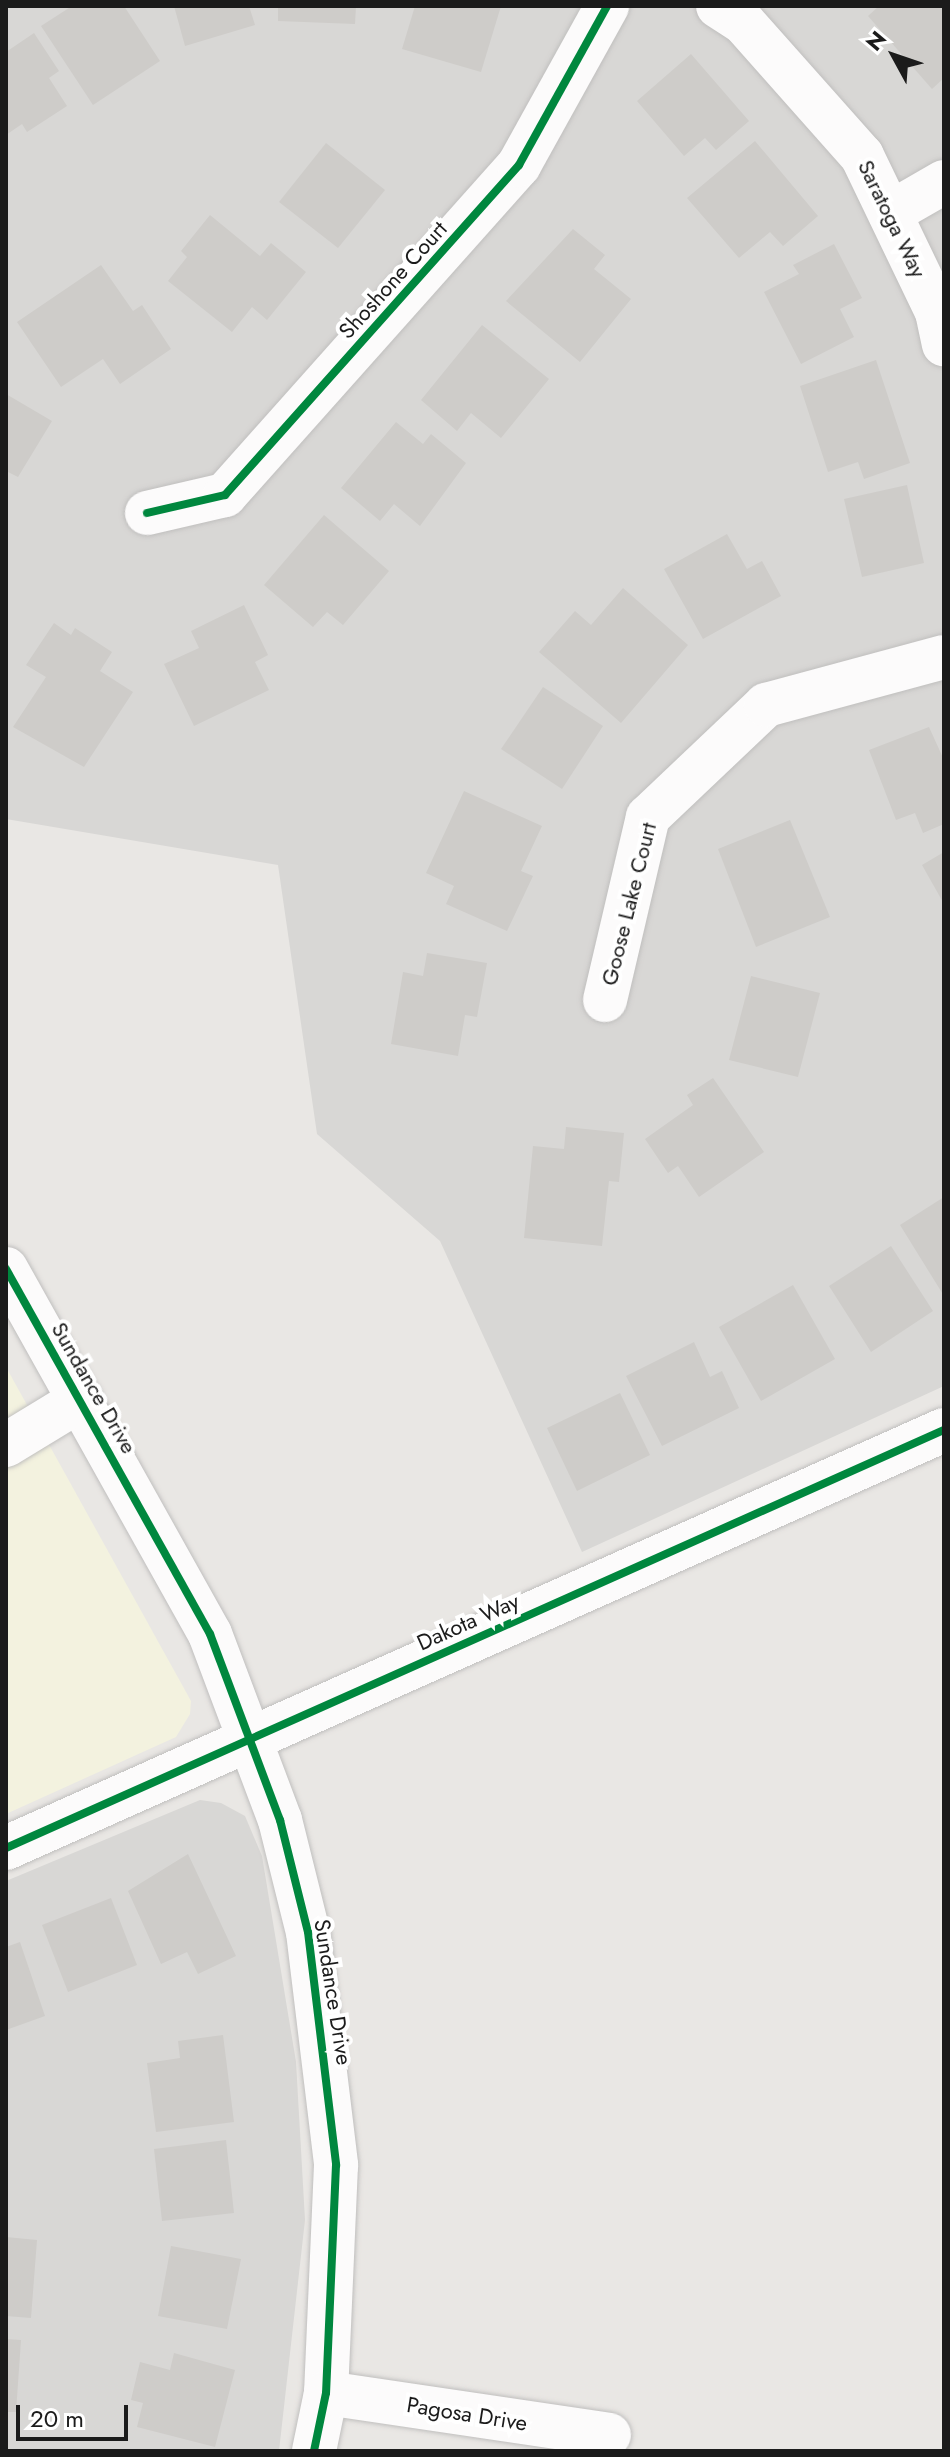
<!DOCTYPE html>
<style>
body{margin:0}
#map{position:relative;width:950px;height:2457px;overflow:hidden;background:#e9e7e4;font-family:Jost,sans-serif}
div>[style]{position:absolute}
.residential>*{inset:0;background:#d8d7d5}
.education>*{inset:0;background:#f3f2df}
.building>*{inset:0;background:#ceccc9}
.roads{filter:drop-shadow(0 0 2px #c0bfbe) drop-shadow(0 0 2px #c0bfbe)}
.minor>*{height:44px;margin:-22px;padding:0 22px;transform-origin:22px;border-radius:22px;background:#fcfbfb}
.cycleway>*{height:8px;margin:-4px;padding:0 4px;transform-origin:4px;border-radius:4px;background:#00873e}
span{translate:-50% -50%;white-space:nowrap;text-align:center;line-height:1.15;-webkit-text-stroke:8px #fff;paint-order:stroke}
.street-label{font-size:22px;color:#1b1b1b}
.frame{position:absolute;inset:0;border:8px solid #1b1b1b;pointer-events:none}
.north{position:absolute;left:854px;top:16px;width:80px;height:80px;-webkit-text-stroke:6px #fff;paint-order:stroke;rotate:310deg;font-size:22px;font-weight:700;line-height:32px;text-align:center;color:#1b1b1b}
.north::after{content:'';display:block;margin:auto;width:28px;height:36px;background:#1b1b1b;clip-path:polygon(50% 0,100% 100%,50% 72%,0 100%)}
.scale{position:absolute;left:16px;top:2405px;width:112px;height:36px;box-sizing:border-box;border:4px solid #1b1b1b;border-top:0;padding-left:10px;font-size:24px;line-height:28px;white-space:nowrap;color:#1b1b1b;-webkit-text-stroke:6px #fff;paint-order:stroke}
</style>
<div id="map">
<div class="residential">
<div style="clip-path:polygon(6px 6px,944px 6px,944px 1386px,582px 1552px,440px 1241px,317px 1134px,278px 865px,6px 819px)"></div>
<div style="clip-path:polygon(200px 1800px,221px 1803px,245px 1816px,262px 1856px,296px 2062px,305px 2220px,279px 2451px,6px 2451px,6px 1881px)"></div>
</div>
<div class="education">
<div style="clip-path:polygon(6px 1367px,191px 1701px,190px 1714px,176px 1737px,6px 1814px)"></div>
</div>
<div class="building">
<div style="clip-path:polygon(72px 6px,124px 6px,160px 61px,93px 105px,41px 26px)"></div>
<div style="clip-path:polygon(174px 6px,249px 6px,255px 25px,185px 46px)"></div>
<div style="clip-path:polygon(278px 6px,356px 6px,355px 24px,278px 21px)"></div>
<div style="clip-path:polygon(415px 6px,501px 6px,481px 72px,402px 49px)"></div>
<div style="clip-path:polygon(879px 6px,944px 6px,944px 78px,932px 89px,868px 16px)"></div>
<div style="clip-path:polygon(34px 33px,59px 71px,49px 78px,67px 106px,27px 132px,22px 124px,6px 135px,6px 52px)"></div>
<div style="clip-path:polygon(691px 54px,749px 121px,716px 150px,705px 138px,684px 156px,637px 101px)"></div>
<div style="clip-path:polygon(755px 141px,818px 216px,783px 246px,770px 232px,739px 258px,687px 198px)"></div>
<div style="clip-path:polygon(326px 143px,385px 190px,338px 248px,279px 202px)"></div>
<div style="clip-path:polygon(210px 215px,260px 256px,271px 243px,306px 272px,267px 320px,252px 307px,232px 332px,168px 281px,187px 257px,181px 251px)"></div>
<div style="clip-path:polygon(573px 229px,605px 255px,594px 269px,631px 299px,580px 362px,506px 301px)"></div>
<div style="clip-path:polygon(834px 244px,862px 298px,840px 309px,854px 337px,801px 364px,764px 292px,799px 274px,793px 265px)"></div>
<div style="clip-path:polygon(101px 265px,133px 311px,142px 305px,171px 349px,120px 384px,103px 359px,61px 387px,17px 322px)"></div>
<div style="clip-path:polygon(482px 325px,549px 379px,501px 438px,471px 413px,457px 431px,421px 400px)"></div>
<div style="clip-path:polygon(876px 360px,910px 463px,864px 479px,858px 462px,828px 472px,800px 386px)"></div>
<div style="clip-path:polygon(6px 394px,52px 421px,18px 477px,6px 471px)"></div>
<div style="clip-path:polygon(396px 422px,423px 444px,431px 434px,466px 463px,420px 526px,394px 504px,380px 521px,341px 488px)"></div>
<div style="clip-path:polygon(907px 485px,924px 563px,862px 577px,844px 499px)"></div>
<div style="clip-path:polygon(324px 515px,389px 571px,343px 625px,327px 612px,313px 627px,264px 585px)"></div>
<div style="clip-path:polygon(727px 534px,747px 569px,762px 561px,781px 596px,703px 639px,664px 569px)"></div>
<div style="clip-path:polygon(623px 588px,688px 645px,621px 723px,539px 652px,575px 611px,591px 625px)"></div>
<div style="clip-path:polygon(244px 605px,268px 655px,255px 662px,269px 690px,194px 726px,164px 664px,199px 648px,191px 631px)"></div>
<div style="clip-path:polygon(54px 623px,71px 635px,75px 628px,112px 652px,100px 671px,133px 692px,84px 767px,13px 727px,46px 677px,26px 665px)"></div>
<div style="clip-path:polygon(543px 687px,603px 726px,562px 789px,501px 749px)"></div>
<div style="clip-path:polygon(929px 727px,944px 760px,944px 824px,923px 833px,915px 813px,896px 820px,869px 750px)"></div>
<div style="clip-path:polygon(464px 791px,542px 826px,521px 871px,533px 876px,507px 931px,446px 904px,454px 886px,426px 873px)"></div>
<div style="clip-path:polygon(790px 820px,830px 917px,756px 947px,718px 849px)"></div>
<div style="clip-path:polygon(944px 852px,944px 904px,922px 865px)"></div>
<div style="clip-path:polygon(427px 953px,487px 963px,477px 1017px,465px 1015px,458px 1056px,391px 1044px,403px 972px,423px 976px)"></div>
<div style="clip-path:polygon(751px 976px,820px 993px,798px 1077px,729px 1060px)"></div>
<div style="clip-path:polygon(713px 1078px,764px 1152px,699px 1197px,678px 1166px,668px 1173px,645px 1139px,693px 1105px,687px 1095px)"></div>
<div style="clip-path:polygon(566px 1127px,624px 1133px,619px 1182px,609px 1181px,602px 1246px,524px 1238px,533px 1146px,564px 1149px)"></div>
<div style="clip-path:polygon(944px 1197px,944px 1296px,900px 1225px)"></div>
<div style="clip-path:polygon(891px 1246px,933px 1311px,871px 1352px,829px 1286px)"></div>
<div style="clip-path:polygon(793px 1285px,835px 1359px,761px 1401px,719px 1327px)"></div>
<div style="clip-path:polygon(694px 1342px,710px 1377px,722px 1371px,739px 1408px,662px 1446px,626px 1376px)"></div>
<div style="clip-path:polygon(620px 1393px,650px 1455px,577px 1491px,547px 1428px)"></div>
<div style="clip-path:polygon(188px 1854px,236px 1956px,198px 1974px,187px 1952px,161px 1964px,128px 1891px)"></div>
<div style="clip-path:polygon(111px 1898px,137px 1965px,68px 1992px,42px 1925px)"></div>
<div style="clip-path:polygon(20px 1942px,45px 2016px,6px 2030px,6px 1947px)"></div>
<div style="clip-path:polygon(223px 2035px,234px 2122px,156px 2132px,147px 2063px,180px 2058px,178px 2041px)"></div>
<div style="clip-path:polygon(226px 2140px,234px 2213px,162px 2221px,154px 2149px)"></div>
<div style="clip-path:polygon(6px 2237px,37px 2240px,31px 2318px,6px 2316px)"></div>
<div style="clip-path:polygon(171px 2246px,241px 2259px,227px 2329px,158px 2316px)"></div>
<div style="clip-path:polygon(6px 2339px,21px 2340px,16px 2412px,6px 2412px)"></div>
<div style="clip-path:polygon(174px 2353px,235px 2370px,215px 2447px,137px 2427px,143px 2403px,131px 2400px,140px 2362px,170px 2370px)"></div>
</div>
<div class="roads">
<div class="minor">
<div style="left:718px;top:6px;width:30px;rotate:33deg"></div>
<div style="left:743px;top:22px;width:179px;rotate:48.4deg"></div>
<div style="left:862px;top:156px;width:173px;rotate:64.3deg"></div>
<div style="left:937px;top:312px;width:33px;rotate:78deg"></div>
<div style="left:890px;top:213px;width:62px;rotate:-29.9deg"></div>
<div style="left:147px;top:513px;width:80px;rotate:-13deg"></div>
<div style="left:225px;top:495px;width:442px;rotate:-48.3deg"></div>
<div style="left:519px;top:165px;width:182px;rotate:-61deg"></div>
<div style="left:605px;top:1000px;width:188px;rotate:-76.8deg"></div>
<div style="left:648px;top:817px;width:163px;rotate:-43.5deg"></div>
<div style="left:766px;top:705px;width:184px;rotate:-15.1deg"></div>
<div style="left:6px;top:1269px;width:418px;rotate:60.8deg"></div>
<div style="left:210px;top:1634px;width:199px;rotate:69.4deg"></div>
<div style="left:280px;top:1820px;width:115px;rotate:76deg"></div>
<div style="left:308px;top:1932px;width:235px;rotate:83.1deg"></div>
<div style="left:336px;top:2165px;width:228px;rotate:92.5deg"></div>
<div style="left:326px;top:2393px;width:59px;rotate:101.7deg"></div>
<div style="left:6px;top:1445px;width:87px;rotate:-31.3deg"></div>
<div style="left:6px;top:1848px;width:1027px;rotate:-24.02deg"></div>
<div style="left:326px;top:2393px;width:286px;rotate:8.4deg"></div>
</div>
</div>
<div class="cycleway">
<div style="left:147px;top:513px;width:80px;rotate:-13deg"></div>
<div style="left:225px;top:495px;width:442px;rotate:-48.3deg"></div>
<div style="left:519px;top:165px;width:182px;rotate:-61deg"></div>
<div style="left:6px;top:1269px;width:418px;rotate:60.8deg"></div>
<div style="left:210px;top:1634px;width:199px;rotate:69.4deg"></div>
<div style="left:280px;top:1820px;width:115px;rotate:76deg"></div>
<div style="left:308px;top:1932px;width:235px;rotate:83.1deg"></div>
<div style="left:336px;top:2165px;width:228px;rotate:92.5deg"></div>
<div style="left:326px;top:2393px;width:59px;rotate:101.7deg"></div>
<div style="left:6px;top:1848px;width:1027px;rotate:-24.02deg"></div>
</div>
<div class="street-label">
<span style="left:892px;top:219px;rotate:64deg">Saratoga Way</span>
<span style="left:393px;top:280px;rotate:-48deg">Shoshone Court</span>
<span style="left:629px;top:904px;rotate:-76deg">Goose Lake Court</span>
<span style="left:94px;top:1388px;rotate:60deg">Sundance Drive</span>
<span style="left:468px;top:1622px;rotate:-24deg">Dakota Way</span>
<span style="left:333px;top:1992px;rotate:81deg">Sundance Drive</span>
<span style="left:467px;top:2414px;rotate:9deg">Pagosa Drive</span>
</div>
<div class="frame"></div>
<div class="north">N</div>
<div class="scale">20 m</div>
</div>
